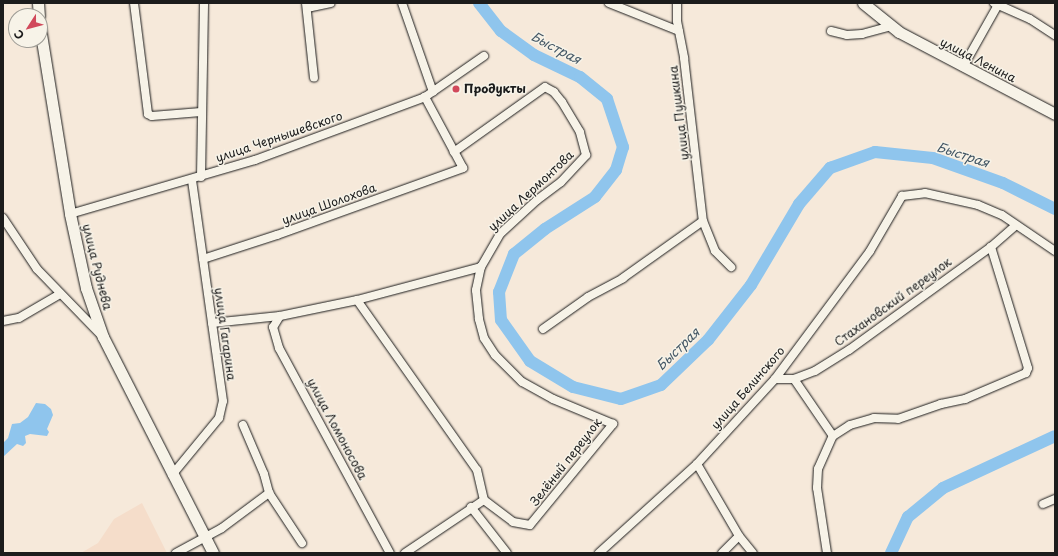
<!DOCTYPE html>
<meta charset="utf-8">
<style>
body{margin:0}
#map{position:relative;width:1058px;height:556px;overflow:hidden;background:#f6e9da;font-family:"Playpen Sans",sans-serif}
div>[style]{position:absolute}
.built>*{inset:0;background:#f5ddca}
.water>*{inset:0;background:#8fc5ed}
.river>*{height:12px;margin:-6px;padding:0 6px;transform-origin:6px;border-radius:6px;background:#8fc5ed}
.roads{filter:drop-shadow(0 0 1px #1c1c1c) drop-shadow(0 0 1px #1c1c1c)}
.street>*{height:8px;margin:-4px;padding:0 4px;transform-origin:4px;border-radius:4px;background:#f7f3e8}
.secondary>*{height:11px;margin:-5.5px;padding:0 5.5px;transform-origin:5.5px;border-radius:5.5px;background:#f7f3e8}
.dots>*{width:11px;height:11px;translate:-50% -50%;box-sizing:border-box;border:2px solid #f7f3e8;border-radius:50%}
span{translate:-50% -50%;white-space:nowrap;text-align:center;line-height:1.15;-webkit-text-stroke:3px #f7f3e8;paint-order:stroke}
.street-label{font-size:12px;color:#1c1c1c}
.poi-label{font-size:12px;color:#1c1c1c;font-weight:700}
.left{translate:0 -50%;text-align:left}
.water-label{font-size:13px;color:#445765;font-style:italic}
.frame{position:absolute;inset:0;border:4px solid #1c1c1c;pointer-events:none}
.north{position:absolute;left:8px;top:8px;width:40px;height:40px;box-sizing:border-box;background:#f7f3e8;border:1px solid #9f9d96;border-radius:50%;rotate:234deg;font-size:11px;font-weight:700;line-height:16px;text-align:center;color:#1c1c1c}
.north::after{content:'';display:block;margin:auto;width:14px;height:18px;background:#d1495b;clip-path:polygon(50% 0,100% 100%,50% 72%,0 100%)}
</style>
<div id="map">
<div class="built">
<div style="clip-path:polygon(142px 503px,167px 553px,81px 553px,98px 543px,114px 519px)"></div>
</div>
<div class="water">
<div style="clip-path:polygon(36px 403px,45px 404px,51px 409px,53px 415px,47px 429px,49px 432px,47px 436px,30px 434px,25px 436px,26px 443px,23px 446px,17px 444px,3px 457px,3px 443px,8px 438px,12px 424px,20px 423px,28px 417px)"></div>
</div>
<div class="river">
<div style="left:479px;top:3px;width:36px;rotate:52deg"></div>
<div style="left:501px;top:31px;width:41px;rotate:36deg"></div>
<div style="left:534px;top:55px;width:51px;rotate:25.6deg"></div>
<div style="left:580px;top:77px;width:35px;rotate:39deg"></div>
<div style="left:607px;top:99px;width:51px;rotate:71.6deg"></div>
<div style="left:623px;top:147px;width:24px;rotate:107deg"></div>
<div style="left:616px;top:170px;width:34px;rotate:128deg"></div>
<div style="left:595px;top:197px;width:59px;rotate:147.4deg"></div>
<div style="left:545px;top:229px;width:40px;rotate:141deg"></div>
<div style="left:514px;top:254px;width:41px;rotate:111.5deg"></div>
<div style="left:499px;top:292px;width:28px;rotate:86deg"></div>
<div style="left:501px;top:320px;width:50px;rotate:54.7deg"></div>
<div style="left:530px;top:361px;width:50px;rotate:31.2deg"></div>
<div style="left:573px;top:387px;width:49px;rotate:14deg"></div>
<div style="left:621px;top:399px;width:42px;rotate:-19.3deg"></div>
<div style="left:661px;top:385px;width:65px;rotate:-43.8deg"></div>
<div style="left:708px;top:340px;width:70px;rotate:-52deg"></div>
<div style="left:751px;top:285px;width:94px;rotate:-59.3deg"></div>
<div style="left:799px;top:204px;width:48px;rotate:-49.3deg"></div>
<div style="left:830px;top:168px;width:48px;rotate:-19.6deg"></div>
<div style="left:875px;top:152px;width:58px;rotate:5.9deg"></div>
<div style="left:933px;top:158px;width:74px;rotate:19.7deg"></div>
<div style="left:1003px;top:183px;width:58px;rotate:26.6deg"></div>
<div style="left:891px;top:553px;width:40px;rotate:-65deg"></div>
<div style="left:908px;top:517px;width:45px;rotate:-39.6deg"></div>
<div style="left:943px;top:488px;width:123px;rotate:-24.9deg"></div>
</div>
<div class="roads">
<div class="street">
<div style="left:134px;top:3px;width:112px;rotate:82.8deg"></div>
<div style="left:148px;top:114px;width:4px;rotate:27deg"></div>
<div style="left:152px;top:116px;width:49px;rotate:-4.7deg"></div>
<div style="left:306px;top:3px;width:75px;rotate:83.9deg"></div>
<div style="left:402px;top:3px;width:94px;rotate:70.8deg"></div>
<div style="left:609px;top:3px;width:75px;rotate:21.8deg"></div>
<div style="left:677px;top:3px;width:18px;rotate:90deg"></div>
<div style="left:677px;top:21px;width:38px;rotate:79deg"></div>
<div style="left:684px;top:58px;width:164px;rotate:83.4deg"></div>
<div style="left:703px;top:221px;width:32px;rotate:68deg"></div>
<div style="left:715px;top:251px;width:23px;rotate:45deg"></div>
<div style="left:994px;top:3px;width:39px;rotate:24deg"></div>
<div style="left:1030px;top:19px;width:30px;rotate:33deg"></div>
<div style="left:307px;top:8px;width:24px;rotate:-12deg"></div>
<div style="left:831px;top:31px;width:16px;rotate:14deg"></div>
<div style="left:847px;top:35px;width:15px;rotate:-4deg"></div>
<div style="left:862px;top:34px;width:30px;rotate:-15deg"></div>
<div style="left:963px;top:67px;width:73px;rotate:-60.6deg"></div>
<div style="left:201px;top:177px;width:174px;rotate:-89deg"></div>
<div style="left:70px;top:214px;width:193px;rotate:-16.3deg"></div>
<div style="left:255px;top:160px;width:181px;rotate:-20.3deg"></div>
<div style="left:425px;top:97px;width:72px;rotate:-34.8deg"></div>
<div style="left:3px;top:218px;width:61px;rotate:56.3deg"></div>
<div style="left:37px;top:269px;width:92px;rotate:45.9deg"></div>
<div style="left:203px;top:259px;width:78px;rotate:-18deg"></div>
<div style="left:277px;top:235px;width:198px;rotate:-19.8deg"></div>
<div style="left:463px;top:168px;width:81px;rotate:-118.2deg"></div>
<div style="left:357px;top:300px;width:208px;rotate:54.8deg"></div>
<div style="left:477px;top:470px;width:31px;rotate:77deg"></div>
<div style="left:484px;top:500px;width:36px;rotate:37deg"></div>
<div style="left:513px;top:522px;width:17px;rotate:10deg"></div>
<div style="left:530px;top:525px;width:131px;rotate:-50.6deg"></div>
<div style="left:613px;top:424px;width:65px;rotate:-157.4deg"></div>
<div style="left:553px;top:399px;width:35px;rotate:-151deg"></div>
<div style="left:522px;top:382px;width:38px;rotate:-135deg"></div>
<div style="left:495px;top:355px;width:20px;rotate:-123deg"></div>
<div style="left:484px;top:338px;width:20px;rotate:-105deg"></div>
<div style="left:479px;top:319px;width:29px;rotate:-96deg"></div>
<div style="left:476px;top:290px;width:24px;rotate:-78deg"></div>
<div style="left:280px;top:316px;width:13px;rotate:122deg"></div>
<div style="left:273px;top:327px;width:22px;rotate:74deg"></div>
<div style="left:279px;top:348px;width:233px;rotate:61.6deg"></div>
<div style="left:3px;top:321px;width:16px;rotate:-11deg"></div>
<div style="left:19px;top:318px;width:48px;rotate:-30.3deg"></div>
<div style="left:212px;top:323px;width:68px;rotate:-5.9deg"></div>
<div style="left:280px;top:316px;width:79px;rotate:-11.7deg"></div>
<div style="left:357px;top:300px;width:128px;rotate:-14.9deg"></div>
<div style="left:481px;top:267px;width:39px;rotate:-60deg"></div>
<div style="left:501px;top:233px;width:49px;rotate:-42.5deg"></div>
<div style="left:537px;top:200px;width:30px;rotate:-37deg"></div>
<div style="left:561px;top:182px;width:37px;rotate:-47deg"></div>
<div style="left:586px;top:155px;width:24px;rotate:-105deg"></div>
<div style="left:580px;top:132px;width:35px;rotate:-121deg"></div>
<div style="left:562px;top:102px;width:13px;rotate:-129deg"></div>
<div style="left:554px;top:92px;width:10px;rotate:-151deg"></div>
<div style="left:545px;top:87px;width:112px;rotate:144.5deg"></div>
<div style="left:543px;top:329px;width:55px;rotate:-35.4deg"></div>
<div style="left:588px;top:297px;width:40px;rotate:-28deg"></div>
<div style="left:623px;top:278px;width:98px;rotate:-35.5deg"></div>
<div style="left:775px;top:379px;width:19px"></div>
<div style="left:794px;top:379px;width:22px;rotate:-21deg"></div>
<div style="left:815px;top:371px;width:40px;rotate:-32deg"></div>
<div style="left:849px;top:350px;width:175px;rotate:-36deg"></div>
<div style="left:991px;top:247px;width:33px;rotate:-41deg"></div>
<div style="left:794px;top:379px;width:69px;rotate:55.6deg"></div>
<div style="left:243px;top:425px;width:53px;rotate:66.8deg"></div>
<div style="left:264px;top:474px;width:20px;rotate:75deg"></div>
<div style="left:269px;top:493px;width:60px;rotate:56.6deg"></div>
<div style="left:697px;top:464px;width:83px;rotate:59.7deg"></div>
<div style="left:739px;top:536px;width:22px;rotate:51deg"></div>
<div style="left:172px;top:475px;width:74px;rotate:-50.5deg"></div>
<div style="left:219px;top:418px;width:17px;rotate:-77deg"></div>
<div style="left:223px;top:401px;width:223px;rotate:-98deg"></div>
<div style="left:1043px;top:504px;width:13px;rotate:-23deg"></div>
<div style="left:471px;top:507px;width:58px;rotate:52deg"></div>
<div style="left:176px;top:553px;width:52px;rotate:-28.5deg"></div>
<div style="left:222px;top:528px;width:59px;rotate:-36.7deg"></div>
<div style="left:405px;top:553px;width:95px;rotate:-33.9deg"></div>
<div style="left:599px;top:553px;width:132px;rotate:-42.2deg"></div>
<div style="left:697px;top:464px;width:115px;rotate:-47.5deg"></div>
<div style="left:775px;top:379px;width:159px;rotate:-53.4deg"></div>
<div style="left:870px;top:251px;width:64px;rotate:-59.8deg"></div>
<div style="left:902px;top:196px;width:23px;rotate:-7deg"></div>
<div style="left:925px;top:193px;width:54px;rotate:12.8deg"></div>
<div style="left:978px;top:205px;width:26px;rotate:23deg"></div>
<div style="left:1002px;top:215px;width:64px;rotate:34.2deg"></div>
<div style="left:722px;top:553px;width:24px;rotate:-45deg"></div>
<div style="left:827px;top:553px;width:66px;rotate:-98.7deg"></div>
<div style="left:817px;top:488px;width:19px;rotate:-87deg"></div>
<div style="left:818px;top:469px;width:36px;rotate:-66deg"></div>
<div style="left:833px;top:436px;width:20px;rotate:-33deg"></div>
<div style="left:850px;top:425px;width:25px;rotate:-16deg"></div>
<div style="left:874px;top:418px;width:24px;rotate:2deg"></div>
<div style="left:898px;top:419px;width:46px;rotate:-19.2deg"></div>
<div style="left:941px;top:404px;width:25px;rotate:-12deg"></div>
<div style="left:965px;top:399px;width:66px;rotate:-23.1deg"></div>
<div style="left:1026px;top:373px;width:5px;rotate:-68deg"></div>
<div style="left:1028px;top:368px;width:127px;rotate:-107deg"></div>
</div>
<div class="secondary">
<div style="left:38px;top:3px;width:13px;rotate:86deg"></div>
<div style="left:863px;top:3px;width:46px;rotate:38.9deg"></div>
<div style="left:899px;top:32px;width:176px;rotate:27.7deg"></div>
<div style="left:40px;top:28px;width:188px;rotate:80.8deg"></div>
<div style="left:70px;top:214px;width:76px;rotate:77.8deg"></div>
<div style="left:86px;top:288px;width:52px;rotate:70.9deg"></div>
<div style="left:103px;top:337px;width:242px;rotate:63deg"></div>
</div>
</div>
<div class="dots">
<div style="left:456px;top:89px;background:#d1495b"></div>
</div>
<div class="street-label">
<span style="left:978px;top:60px;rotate:27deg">улица Ленина</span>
<span style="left:679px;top:113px;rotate:-97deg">улица Пушкина</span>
<span style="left:279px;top:137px;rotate:-19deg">улица Чернышевского</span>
<span style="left:531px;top:191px;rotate:-43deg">улица Лермонтова</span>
<span style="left:329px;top:204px;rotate:-20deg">улица Шолохова</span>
<span style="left:97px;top:267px;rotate:76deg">улица Руднева</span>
<span style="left:893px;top:302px;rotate:-36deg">Стахановский переулок</span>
<span style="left:225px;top:334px;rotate:82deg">улица Гагарина</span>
<span style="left:748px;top:388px;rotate:-49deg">улица Белинского</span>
<span style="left:337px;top:429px;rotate:62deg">улица Ломоносова</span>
<span style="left:566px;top:462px;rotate:-52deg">Зелёный переулок</span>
</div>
<div class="poi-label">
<span class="left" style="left:464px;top:89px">Продукты</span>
</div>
<div class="water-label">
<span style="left:556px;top:48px;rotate:28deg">Быстрая</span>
<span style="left:963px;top:155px;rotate:18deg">Быстрая</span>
<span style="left:678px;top:349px;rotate:-44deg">Быстрая</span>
</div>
<div class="frame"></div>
<div class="north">С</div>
</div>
